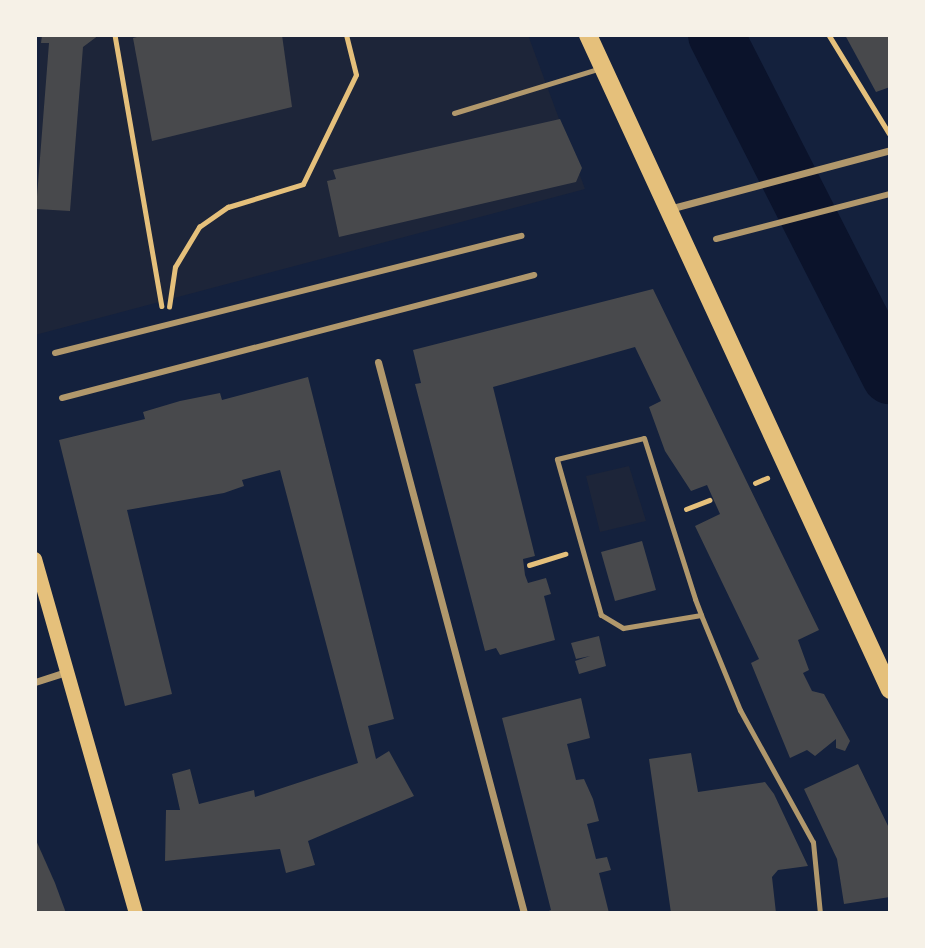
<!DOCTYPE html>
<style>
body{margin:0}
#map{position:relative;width:925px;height:948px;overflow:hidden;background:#14213d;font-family:"Open Sans",sans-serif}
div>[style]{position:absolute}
.green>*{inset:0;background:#1d2539}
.river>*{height:56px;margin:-28px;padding:0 28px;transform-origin:28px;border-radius:28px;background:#0b132b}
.building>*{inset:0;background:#48494c}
.path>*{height:4.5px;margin:-2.25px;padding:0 2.25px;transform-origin:2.25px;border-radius:2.25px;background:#e5c07b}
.service>*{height:5px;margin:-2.5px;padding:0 2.5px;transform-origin:2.5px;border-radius:2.5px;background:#b1986c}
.pedestrian>*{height:6px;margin:-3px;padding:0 3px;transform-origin:3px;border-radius:3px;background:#b1986c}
.minor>*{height:7px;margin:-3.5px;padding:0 3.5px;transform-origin:3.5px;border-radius:3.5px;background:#b1986c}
.secondary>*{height:14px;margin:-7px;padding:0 7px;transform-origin:7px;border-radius:7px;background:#e5c07b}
.primary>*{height:18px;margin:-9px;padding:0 9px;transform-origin:9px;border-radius:9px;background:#e5c07b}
span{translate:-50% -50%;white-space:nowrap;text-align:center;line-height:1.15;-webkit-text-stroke:7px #f6f1e7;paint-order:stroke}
.frame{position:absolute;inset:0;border:37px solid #f6f1e7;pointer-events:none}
</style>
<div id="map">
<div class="green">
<div style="clip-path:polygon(40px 35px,528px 35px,585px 189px,35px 335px)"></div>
<div style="clip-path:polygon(629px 466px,646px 521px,600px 532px,586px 476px)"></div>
</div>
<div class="river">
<div style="left:716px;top:35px;width:383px;rotate:63deg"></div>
</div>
<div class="building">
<div style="clip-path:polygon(42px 35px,99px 35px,83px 47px,70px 211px,36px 209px,49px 43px,41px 43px)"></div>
<div style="clip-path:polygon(145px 35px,282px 35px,292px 107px,152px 141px,133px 38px)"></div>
<div style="clip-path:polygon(845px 35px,890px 35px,890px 87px,876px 92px)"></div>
<div style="clip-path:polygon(560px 119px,582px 168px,576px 182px,339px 237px,327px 181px,336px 179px,333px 170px)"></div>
<div style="clip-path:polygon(653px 289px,819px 630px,798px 640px,809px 670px,803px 673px,812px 691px,824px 694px,850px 741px,845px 751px,836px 748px,836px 739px,815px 756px,807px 750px,790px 758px,751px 663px,759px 659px,695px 526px,720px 514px,707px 485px,691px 491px,665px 451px,649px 407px,661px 401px,635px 347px,493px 387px,535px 556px,523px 559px,525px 575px,528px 583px,546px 578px,551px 594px,544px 596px,555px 640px,500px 655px,496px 648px,485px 651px,415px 384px,421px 383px,413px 350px)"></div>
<div style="clip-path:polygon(308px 377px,394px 719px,368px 726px,376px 759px,389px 751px,414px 796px,308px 841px,315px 865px,286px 873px,280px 849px,165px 861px,166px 810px,180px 810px,172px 774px,190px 769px,199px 804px,254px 790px,255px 797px,358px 763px,349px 730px,280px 470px,242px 480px,244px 486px,224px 493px,127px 510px,172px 694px,125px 706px,59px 440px,145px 419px,143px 412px,180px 401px,220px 393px,222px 400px)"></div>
<div style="clip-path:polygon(642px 541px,656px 590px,615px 601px,601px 552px)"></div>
<div style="clip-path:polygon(599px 636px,606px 666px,579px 674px,575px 661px,590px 656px,576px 659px,571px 643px)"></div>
<div style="clip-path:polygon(581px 698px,590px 738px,567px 744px,576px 780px,584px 779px,593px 799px,599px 821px,587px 824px,596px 859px,607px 857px,611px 870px,599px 873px,609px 913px,544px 913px,551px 910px,502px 718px)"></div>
<div style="clip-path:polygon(691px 753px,698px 792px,765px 782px,774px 794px,808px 866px,778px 870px,772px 877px,776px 913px,671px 913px,649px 759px)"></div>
<div style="clip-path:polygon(858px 764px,890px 830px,890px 897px,844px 904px,837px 859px,804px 789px)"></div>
<div style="clip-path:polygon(35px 838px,55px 883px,66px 913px,35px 913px)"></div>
</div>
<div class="path">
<div style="left:115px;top:35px;width:275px;rotate:80.2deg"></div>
<div style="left:829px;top:35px;width:115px;rotate:58.5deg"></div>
<div style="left:169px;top:307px;width:40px;rotate:-81.5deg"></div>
<div style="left:175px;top:267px;width:47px;rotate:-59deg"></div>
<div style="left:199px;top:227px;width:35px;rotate:-35deg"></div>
<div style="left:228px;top:207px;width:78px;rotate:-17deg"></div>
<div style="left:303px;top:184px;width:121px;rotate:-64.1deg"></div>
<div style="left:356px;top:75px;width:41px;rotate:-104deg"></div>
<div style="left:755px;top:483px;width:13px;rotate:-23deg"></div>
<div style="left:686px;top:509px;width:25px;rotate:-21deg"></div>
<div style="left:529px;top:565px;width:38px;rotate:-17deg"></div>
</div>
<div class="service">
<div style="left:454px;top:113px;width:154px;rotate:-17deg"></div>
<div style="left:701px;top:615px;width:79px;rotate:170.5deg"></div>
<div style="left:623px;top:628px;width:26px;rotate:-149deg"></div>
<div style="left:601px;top:615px;width:162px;rotate:-105.8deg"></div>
<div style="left:557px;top:459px;width:89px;rotate:-13.6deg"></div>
<div style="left:644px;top:438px;width:169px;rotate:72.4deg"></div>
<div style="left:695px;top:599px;width:17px;rotate:69deg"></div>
<div style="left:701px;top:615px;width:103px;rotate:67.7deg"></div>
<div style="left:740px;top:710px;width:151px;rotate:61.1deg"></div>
<div style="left:813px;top:842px;width:71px;rotate:84.4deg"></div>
</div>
<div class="pedestrian">
<div style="left:716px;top:239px;width:180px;rotate:-14.5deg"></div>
<div style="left:55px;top:353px;width:481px;rotate:-14.1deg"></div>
<div style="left:62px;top:398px;width:488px;rotate:-14.6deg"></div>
</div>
<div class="minor">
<div style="left:669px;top:209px;width:229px;rotate:-14.9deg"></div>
<div style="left:378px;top:362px;width:570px;rotate:75.16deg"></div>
<div style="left:35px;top:682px;width:33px;rotate:-18deg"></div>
</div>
<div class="secondary">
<div style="left:35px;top:559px;width:368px;rotate:74.1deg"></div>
</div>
<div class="primary">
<div style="left:588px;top:35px;width:721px;rotate:65.25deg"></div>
</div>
<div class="frame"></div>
</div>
